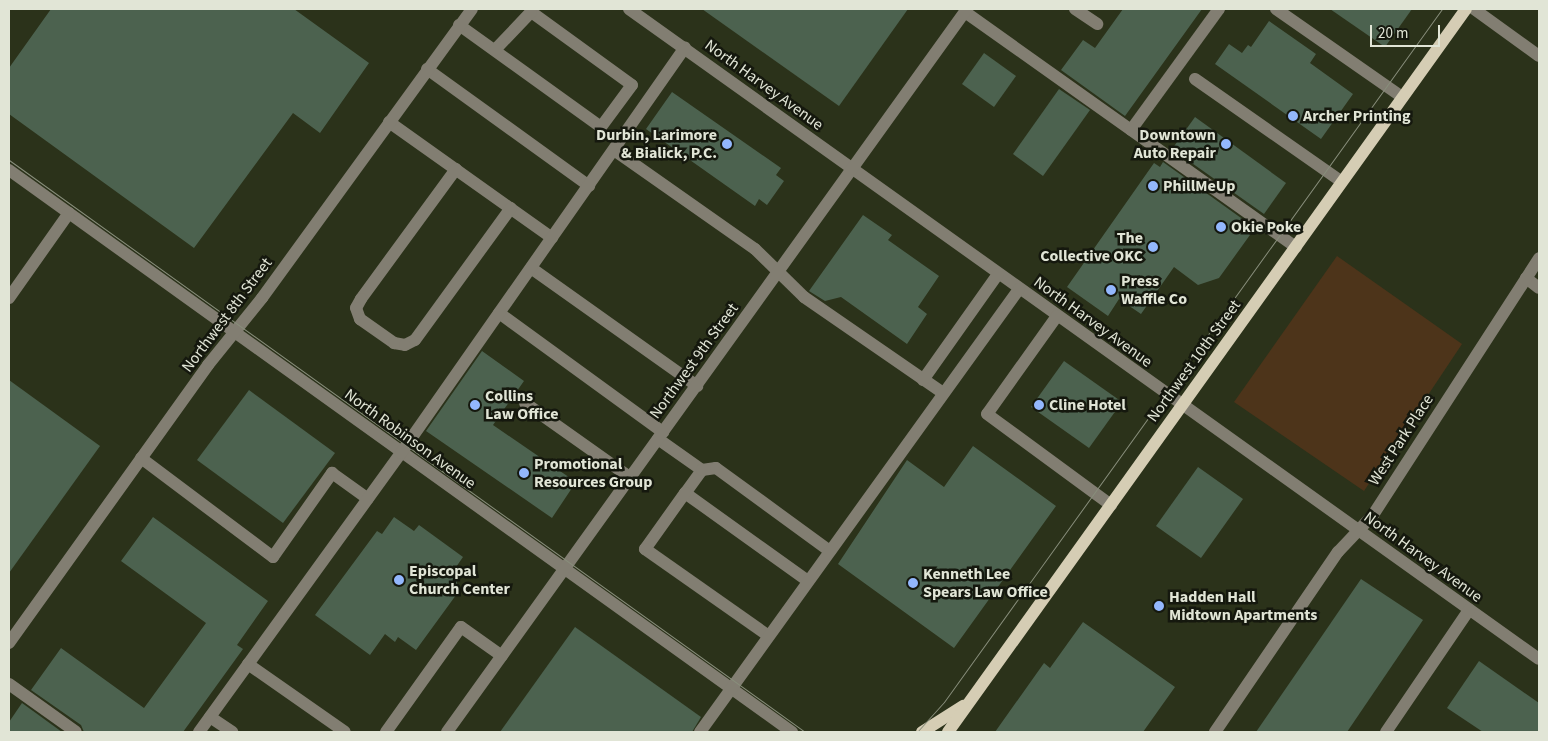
<!DOCTYPE html>
<style>
body{margin:0}
#map{position:relative;width:1548px;height:741px;overflow:hidden;background:#2b321a;font-family:"Source Sans 3",sans-serif}
div>[style]{position:absolute}
.green>*{inset:0;background:#4d341a}
.building>*{inset:0;background:#4c624f}
.minor>*{height:12px;margin:-6px;padding:0 6px;transform-origin:6px;border-radius:6px;background:#827e72}
.major>*{height:12px;margin:-6px;padding:0 6px;transform-origin:6px;border-radius:6px;background:#d5cdb4}
.tram>*{height:1px;margin:-0.5px;padding:0 0.5px;transform-origin:0.5px;border-radius:0.5px;background:#888e7b}
.dots>*{width:14px;height:14px;translate:-50% -50%;box-sizing:border-box;border:2px solid #15180e;border-radius:50%}
span{translate:-50% -50%;white-space:nowrap;text-align:center;line-height:1.15;-webkit-text-stroke:5px #15180e;paint-order:stroke}
.street-label{font-size:16px;color:#e1e5d6}
.poi-label{font-size:16px;color:#e1e5d6;font-weight:700}
.left{translate:0 -50%;text-align:left}
.right{translate:-100% -50%;text-align:right}
.frame{position:absolute;inset:0;border:10px solid #e1e5d6;pointer-events:none}
.scale{position:absolute;left:1370px;top:25px;width:70px;height:22px;box-sizing:border-box;border:2px solid #e1e5d6;border-top:0;padding-left:6px;font-size:15px;line-height:18px;white-space:nowrap;color:#e1e5d6;-webkit-text-stroke:4px #15180e;paint-order:stroke}
</style>
<div id="map">
<div class="green">
<div style="clip-path:polygon(1337px 256px,1462px 344px,1364px 491px,1234px 402px)"></div>
</div>
<div class="building">
<div style="clip-path:polygon(51px 9px,294px 9px,369px 63px,320px 133px,293px 113px,194px 248px,9px 114px,9px 68px)"></div>
<div style="clip-path:polygon(702px 9px,908px 9px,839px 106px)"></div>
<div style="clip-path:polygon(1123px 9px,1202px 9px,1125px 116px,1061px 70px,1083px 40px,1095px 48px)"></div>
<div style="clip-path:polygon(1330px 9px,1412px 9px,1385px 47px)"></div>
<div style="clip-path:polygon(1269px 21px,1316px 54px,1310px 63px,1353px 94px,1321px 139px,1215px 64px,1229px 44px,1242px 53px,1248px 45px,1251px 47px)"></div>
<div style="clip-path:polygon(984px 53px,1016px 76px,994px 107px,962px 84px)"></div>
<div style="clip-path:polygon(1059px 89px,1090px 110px,1043px 176px,1013px 154px)"></div>
<div style="clip-path:polygon(672px 92px,781px 168px,776px 175px,784px 181px,767px 205px,759px 199px,755px 206px,646px 129px)"></div>
<div style="clip-path:polygon(1195px 117px,1286px 183px,1264px 214px,1172px 149px)"></div>
<div style="clip-path:polygon(1163px 162px,1255px 228px,1219px 278px,1198px 285px,1174px 267px,1141px 314px,1119px 299px,1108px 316px,1067px 287px,1154px 163px,1160px 167px)"></div>
<div style="clip-path:polygon(863px 215px,892px 235px,888px 240px,939px 276px,918px 307px,927px 314px,907px 344px,841px 297px,825px 301px,809px 291px)"></div>
<div style="clip-path:polygon(482px 351px,524px 381px,493px 425px,576px 482px,552px 518px,426px 431px)"></div>
<div style="clip-path:polygon(1064px 361px,1122px 402px,1089px 448px,1031px 407px)"></div>
<div style="clip-path:polygon(9px 380px,100px 446px,9px 573px)"></div>
<div style="clip-path:polygon(249px 390px,335px 453px,283px 523px,197px 460px)"></div>
<div style="clip-path:polygon(973px 446px,1056px 506px,954px 648px,838px 564px,907px 460px,944px 487px)"></div>
<div style="clip-path:polygon(1198px 467px,1243px 499px,1201px 558px,1156px 526px)"></div>
<div style="clip-path:polygon(153px 517px,268px 601px,237px 645px,243px 649px,183px 732px,84px 732px,81px 725px,31px 690px,61px 648px,144px 708px,206px 623px,121px 561px)"></div>
<div style="clip-path:polygon(394px 517px,414px 531px,419px 525px,463px 557px,454px 570px,459px 591px,416px 650px,398px 637px,395px 642px,385px 634px,370px 655px,315px 615px,377px 531px,382px 534px)"></div>
<div style="clip-path:polygon(1361px 579px,1423px 620px,1347px 732px,1256px 732px)"></div>
<div style="clip-path:polygon(1083px 622px,1175px 687px,1143px 732px,995px 732px,1044px 663px,1050px 668px)"></div>
<div style="clip-path:polygon(575px 627px,701px 717px,692px 732px,500px 732px)"></div>
<div style="clip-path:polygon(1479px 661px,1539px 703px,1539px 732px,1483px 732px,1447px 708px)"></div>
<div style="clip-path:polygon(22px 703px,62px 732px,9px 732px,9px 722px)"></div>
</div>
<div class="minor">
<div style="left:629px;top:9px;width:1118px;rotate:35.54deg"></div>
<div style="left:1075px;top:9px;width:27px;rotate:34deg"></div>
<div style="left:1276px;top:9px;width:154px;rotate:34.9deg"></div>
<div style="left:1474px;top:9px;width:80px;rotate:35.9deg"></div>
<div style="left:965px;top:12px;width:406px;rotate:35.4deg"></div>
<div style="left:459px;top:25px;width:175px;rotate:35.7deg"></div>
<div style="left:601px;top:127px;width:52px;rotate:-53.6deg"></div>
<div style="left:632px;top:85px;width:125px;rotate:-144.1deg"></div>
<div style="left:531px;top:12px;width:52px;rotate:133.5deg"></div>
<div style="left:427px;top:69px;width:200px;rotate:35.8deg"></div>
<div style="left:1195px;top:79px;width:179px;rotate:35deg"></div>
<div style="left:389px;top:122px;width:200px;rotate:35.4deg"></div>
<div style="left:1131px;top:130px;width:150px;rotate:-54deg"></div>
<div style="left:614px;top:150px;width:172px;rotate:35.1deg"></div>
<div style="left:755px;top:249px;width:69px;rotate:44.4deg"></div>
<div style="left:804px;top:297px;width:169px;rotate:34.6deg"></div>
<div style="left:456px;top:169px;width:161px;rotate:126.2deg"></div>
<div style="left:361px;top:299px;width:10px;rotate:119deg"></div>
<div style="left:356px;top:308px;width:12px;rotate:70deg"></div>
<div style="left:360px;top:319px;width:42px;rotate:35.2deg"></div>
<div style="left:394px;top:343px;width:11px;rotate:10deg"></div>
<div style="left:405px;top:345px;width:11px;rotate:-27deg"></div>
<div style="left:415px;top:340px;width:163px;rotate:-54deg"></div>
<div style="left:9px;top:170px;width:964px;rotate:35.67deg"></div>
<div style="left:531px;top:268px;width:204px;rotate:35.4deg"></div>
<div style="left:1526px;top:278px;width:16px;rotate:38deg"></div>
<div style="left:9px;top:298px;width:104px;rotate:-54.8deg"></div>
<div style="left:499px;top:313px;width:203px;rotate:36deg"></div>
<div style="left:1057px;top:316px;width:120px;rotate:125.5deg"></div>
<div style="left:987px;top:414px;width:154px;rotate:36.3deg"></div>
<div style="left:923px;top:380px;width:130px;rotate:-54.7deg"></div>
<div style="left:525px;top:403px;width:130px;rotate:35.3deg"></div>
<div style="left:658px;top:439px;width:54px;rotate:35.2deg"></div>
<div style="left:702px;top:470px;width:29px;rotate:126deg"></div>
<div style="left:685px;top:493px;width:151px;rotate:35.6deg"></div>
<div style="left:141px;top:458px;width:165px;rotate:36.9deg"></div>
<div style="left:273px;top:557px;width:103px;rotate:-54.9deg"></div>
<div style="left:332px;top:473px;width:44px;rotate:35.8deg"></div>
<div style="left:702px;top:470px;width:14px;rotate:-8deg"></div>
<div style="left:716px;top:468px;width:141px;rotate:36.1deg"></div>
<div style="left:685px;top:493px;width:69px;rotate:125.5deg"></div>
<div style="left:645px;top:549px;width:151px;rotate:35.1deg"></div>
<div style="left:9px;top:643px;width:342px;rotate:-54.4deg"></div>
<div style="left:208px;top:365px;width:86px;rotate:-51.1deg"></div>
<div style="left:262px;top:298px;width:357px;rotate:-54deg"></div>
<div style="left:248px;top:664px;width:118px;rotate:35deg"></div>
<div style="left:9px;top:684px;width:82px;rotate:35.6deg"></div>
<div style="left:210px;top:717px;width:27px;rotate:34deg"></div>
<div style="left:199px;top:732px;width:344px;rotate:-54.1deg"></div>
<div style="left:401px;top:453px;width:495px;rotate:-55deg"></div>
<div style="left:386px;top:732px;width:129px;rotate:-54.5deg"></div>
<div style="left:461px;top:627px;width:50px;rotate:35.3deg"></div>
<div style="left:447px;top:732px;width:891px;rotate:-54.28deg"></div>
<div style="left:700px;top:732px;width:546px;rotate:-54.24deg"></div>
<div style="left:1215px;top:732px;width:218px;rotate:-55.7deg"></div>
<div style="left:1338px;top:552px;width:51px;rotate:-46.6deg"></div>
<div style="left:1373px;top:515px;width:306px;rotate:-57.1deg"></div>
<div style="left:1386px;top:732px;width:148px;rotate:-55.8deg"></div>
</div>
<div class="major">
<div style="left:922px;top:732px;width:49px;rotate:-32.4deg"></div>
<div style="left:948px;top:732px;width:889px;rotate:-54.38deg"></div>
</div>
<div class="tram">
<div style="left:9px;top:160px;width:980px;rotate:35.7deg"></div>
<div style="left:917px;top:732px;width:40px;rotate:-48deg"></div>
<div style="left:944px;top:702px;width:853px;rotate:-54.3deg"></div>
</div>
<div class="dots">
<div style="left:1293px;top:116px;background:#93b7fd"></div>
<div style="left:727px;top:144px;background:#93b7fd"></div>
<div style="left:1226px;top:144px;background:#93b7fd"></div>
<div style="left:1153px;top:186px;background:#93b7fd"></div>
<div style="left:1221px;top:227px;background:#93b7fd"></div>
<div style="left:1153px;top:247px;background:#93b7fd"></div>
<div style="left:1111px;top:290px;background:#93b7fd"></div>
<div style="left:475px;top:405px;background:#93b7fd"></div>
<div style="left:1039px;top:405px;background:#93b7fd"></div>
<div style="left:524px;top:473px;background:#93b7fd"></div>
<div style="left:399px;top:580px;background:#93b7fd"></div>
<div style="left:913px;top:583px;background:#93b7fd"></div>
<div style="left:1159px;top:606px;background:#93b7fd"></div>
</div>
<div class="street-label">
<span style="left:764px;top:85px;rotate:36deg">North Harvey Avenue</span>
<span style="left:227px;top:315px;rotate:-53deg">Northwest 8th Street</span>
<span style="left:1093px;top:322px;rotate:36deg">North Harvey Avenue</span>
<span style="left:694px;top:361px;rotate:-54deg">Northwest 9th Street</span>
<span style="left:1194px;top:361px;rotate:-54deg">Northwest 10th Street</span>
<span style="left:410px;top:439px;rotate:36deg">North Robinson Avenue</span>
<span style="left:1401px;top:440px;rotate:-57deg">West Park Place</span>
<span style="left:1423px;top:557px;rotate:36deg">North Harvey Avenue</span>
</div>
<div class="poi-label">
<span class="left" style="left:1303px;top:116px">Archer Printing</span>
<span class="right" style="left:717px;top:144px">Durbin, Larimore<br>&amp; Bialick, P.C.</span>
<span class="right" style="left:1216px;top:144px">Downtown<br>Auto Repair</span>
<span class="left" style="left:1163px;top:186px">PhillMeUp</span>
<span class="left" style="left:1231px;top:227px">Okie Poke</span>
<span class="right" style="left:1143px;top:247px">The<br>Collective OKC</span>
<span class="left" style="left:1121px;top:290px">Press<br>Waffle Co</span>
<span class="left" style="left:485px;top:405px">Collins<br>Law Office</span>
<span class="left" style="left:1049px;top:405px">Cline Hotel</span>
<span class="left" style="left:534px;top:473px">Promotional<br>Resources Group</span>
<span class="left" style="left:409px;top:580px">Episcopal<br>Church Center</span>
<span class="left" style="left:923px;top:583px">Kenneth Lee<br>Spears Law Office</span>
<span class="left" style="left:1169px;top:606px">Hadden Hall<br>Midtown Apartments</span>
</div>
<div class="frame"></div>
<div class="scale">20 m</div>
</div>
